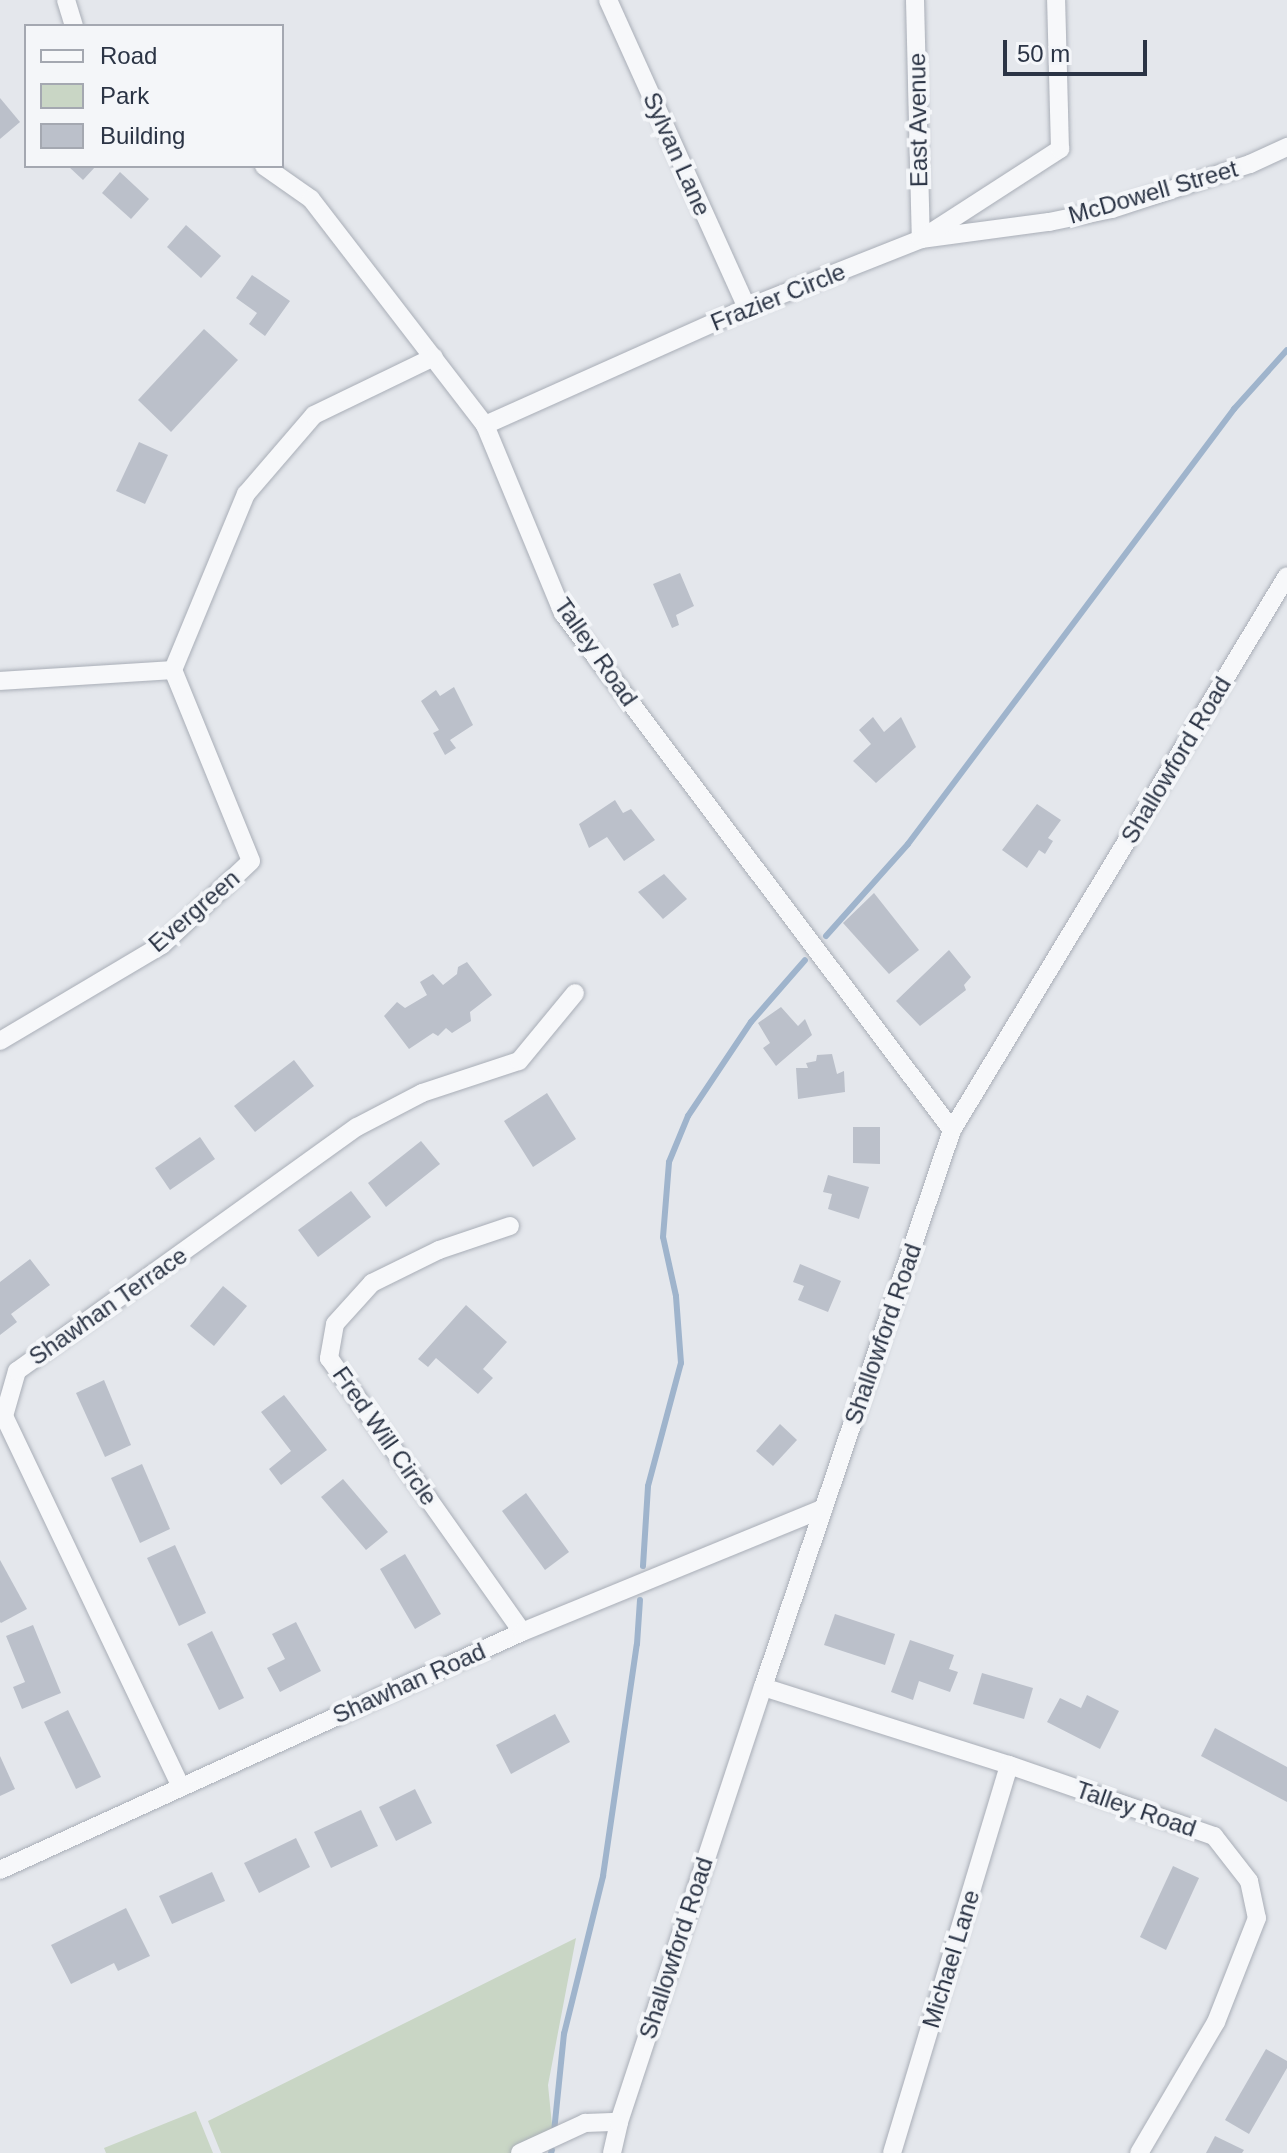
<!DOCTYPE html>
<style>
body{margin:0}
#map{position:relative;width:1287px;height:2153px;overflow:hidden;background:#e4e7ec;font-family:Helvetica,sans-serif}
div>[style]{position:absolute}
.green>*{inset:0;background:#c9d6c5}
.stream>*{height:6px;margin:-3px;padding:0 3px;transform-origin:3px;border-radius:3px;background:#9fb4cc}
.building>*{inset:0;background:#bbc0ca}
.roads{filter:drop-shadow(0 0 2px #a9aeb7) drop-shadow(0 0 2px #a9aeb7)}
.minor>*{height:18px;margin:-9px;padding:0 9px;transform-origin:9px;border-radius:9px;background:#f7f8fa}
span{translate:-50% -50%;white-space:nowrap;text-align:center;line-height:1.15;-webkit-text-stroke:8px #f4f6f9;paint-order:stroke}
.street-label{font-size:24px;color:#2b3445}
.legend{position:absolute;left:24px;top:24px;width:260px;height:144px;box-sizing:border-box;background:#f4f6f9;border:2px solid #a4a8b1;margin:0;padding:10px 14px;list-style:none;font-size:24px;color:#2b3445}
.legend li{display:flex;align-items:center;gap:16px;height:40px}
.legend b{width:40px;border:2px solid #a4a8b1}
.scale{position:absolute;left:1003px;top:40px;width:144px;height:36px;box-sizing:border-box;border:4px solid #2b3445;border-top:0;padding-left:10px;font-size:24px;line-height:28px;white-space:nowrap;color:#2b3445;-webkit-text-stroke:6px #f4f6f9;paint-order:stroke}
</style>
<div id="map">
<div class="green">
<div style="clip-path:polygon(576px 1938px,548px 2085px,553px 2135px,512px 2153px,221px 2153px,208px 2121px)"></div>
<div style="clip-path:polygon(196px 2111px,213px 2153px,106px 2153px,104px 2148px)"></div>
</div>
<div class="stream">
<div style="left:826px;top:936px;width:123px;rotate:-48.3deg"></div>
<div style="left:908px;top:844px;width:544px;rotate:-53.15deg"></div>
<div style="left:1234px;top:409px;width:79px;rotate:-48.1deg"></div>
<div style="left:643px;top:1566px;width:80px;rotate:-86.4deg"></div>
<div style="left:648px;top:1486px;width:127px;rotate:-75deg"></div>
<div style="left:681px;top:1363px;width:67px;rotate:-94.3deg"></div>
<div style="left:676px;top:1296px;width:60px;rotate:-102.4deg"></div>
<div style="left:663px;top:1237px;width:75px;rotate:-85.4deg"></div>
<div style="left:669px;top:1162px;width:50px;rotate:-67.6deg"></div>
<div style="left:688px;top:1116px;width:113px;rotate:-56.2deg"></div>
<div style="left:751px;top:1022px;width:82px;rotate:-48.9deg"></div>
<div style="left:554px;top:2132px;width:99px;rotate:-84.2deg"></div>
<div style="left:564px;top:2034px;width:163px;rotate:-76.1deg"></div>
<div style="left:603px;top:1876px;width:234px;rotate:-81.7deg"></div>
<div style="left:637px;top:1644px;width:44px;rotate:-86.1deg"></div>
<div style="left:551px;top:2153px;width:3px;rotate:-72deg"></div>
</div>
<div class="building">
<div style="clip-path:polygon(0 98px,20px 122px,0 139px)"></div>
<div style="clip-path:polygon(68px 166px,96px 166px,83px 180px)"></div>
<div style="clip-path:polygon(120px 172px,149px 199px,131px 219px,102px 193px)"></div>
<div style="clip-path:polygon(186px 225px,221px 256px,201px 278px,167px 247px)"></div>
<div style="clip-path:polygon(252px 275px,290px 301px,265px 336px,249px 324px,257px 313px,236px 298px)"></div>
<div style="clip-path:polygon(204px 329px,238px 360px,171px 432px,138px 400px)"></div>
<div style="clip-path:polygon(139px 442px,168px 455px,145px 504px,116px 491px)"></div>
<div style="clip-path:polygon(680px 573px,694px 606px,676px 615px,679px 625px,672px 628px,653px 584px)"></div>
<div style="clip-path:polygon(454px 687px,473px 725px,450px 740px,456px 748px,445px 755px,433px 733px,439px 730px,421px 701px,436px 690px,440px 696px)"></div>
<div style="clip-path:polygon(873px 717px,884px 732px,901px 717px,916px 747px,876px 783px,853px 761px,871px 744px,859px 730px)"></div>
<div style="clip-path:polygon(615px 800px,623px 813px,631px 809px,655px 840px,624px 861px,607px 837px,589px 848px,579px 824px)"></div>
<div style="clip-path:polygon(1037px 804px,1061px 820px,1048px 838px,1053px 841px,1045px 854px,1039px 850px,1027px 868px,1002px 850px)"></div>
<div style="clip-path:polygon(664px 874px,687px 899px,663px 919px,638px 892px)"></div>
<div style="clip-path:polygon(874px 893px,919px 950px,889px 974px,843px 923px)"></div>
<div style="clip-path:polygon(949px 950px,971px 977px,964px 985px,966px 990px,920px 1026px,896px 1001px)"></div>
<div style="clip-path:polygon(467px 962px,492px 995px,470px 1012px,471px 1021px,452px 1033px,446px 1028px,438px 1036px,433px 1033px,409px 1049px,384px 1016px,397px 1002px,405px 1008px,427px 995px,420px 982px,433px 974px,443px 985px,457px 974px,458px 967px)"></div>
<div style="clip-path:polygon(781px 1007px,798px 1026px,805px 1019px,812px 1035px,776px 1066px,763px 1048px,770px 1043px,758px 1023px)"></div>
<div style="clip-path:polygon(832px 1054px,837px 1074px,844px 1071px,845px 1092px,798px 1099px,796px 1068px,808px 1068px,806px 1063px,816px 1061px,817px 1055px)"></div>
<div style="clip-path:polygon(294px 1060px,314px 1086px,255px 1132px,234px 1106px)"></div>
<div style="clip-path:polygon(547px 1093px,576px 1139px,533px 1167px,504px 1121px)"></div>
<div style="clip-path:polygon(853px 1127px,880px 1127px,880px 1164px,853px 1163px)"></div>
<div style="clip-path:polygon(200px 1137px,215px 1159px,170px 1190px,155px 1168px)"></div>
<div style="clip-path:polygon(421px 1141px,440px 1164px,386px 1207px,368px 1183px)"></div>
<div style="clip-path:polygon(828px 1175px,869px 1187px,859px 1219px,828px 1209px,832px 1194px,823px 1192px)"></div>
<div style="clip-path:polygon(351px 1191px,371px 1217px,318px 1257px,298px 1230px)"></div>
<div style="clip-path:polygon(30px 1259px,50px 1285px,11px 1314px,17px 1322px,0 1335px,0 1282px)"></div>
<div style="clip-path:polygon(800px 1264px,841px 1281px,828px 1312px,798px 1300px,804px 1286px,793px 1282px)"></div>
<div style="clip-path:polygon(223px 1286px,247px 1306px,214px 1346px,190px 1326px)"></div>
<div style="clip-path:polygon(466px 1305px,507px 1342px,483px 1369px,493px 1378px,478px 1394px,436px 1358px,428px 1367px,418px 1359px)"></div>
<div style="clip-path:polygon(104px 1380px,131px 1445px,105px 1457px,76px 1393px)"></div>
<div style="clip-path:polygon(284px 1395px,327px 1450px,281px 1485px,269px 1469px,291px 1451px,261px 1412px)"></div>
<div style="clip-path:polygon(780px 1424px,797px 1440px,773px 1466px,756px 1451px)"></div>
<div style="clip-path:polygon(142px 1464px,170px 1529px,140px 1543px,111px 1478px)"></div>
<div style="clip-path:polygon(343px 1479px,388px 1532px,366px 1550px,321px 1497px)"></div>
<div style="clip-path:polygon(526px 1493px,569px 1552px,545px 1570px,502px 1511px)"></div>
<div style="clip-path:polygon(175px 1545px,206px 1613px,179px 1626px,147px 1558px)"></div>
<div style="clip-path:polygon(405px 1554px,441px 1614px,415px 1629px,380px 1569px)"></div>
<div style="clip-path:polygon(0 1560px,27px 1609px,1px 1623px,0 1622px)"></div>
<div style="clip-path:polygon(835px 1614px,895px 1634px,885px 1665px,824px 1645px)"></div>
<div style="clip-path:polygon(296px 1622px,321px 1671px,280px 1692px,267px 1668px,285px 1659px,272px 1634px)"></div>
<div style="clip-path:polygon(33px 1625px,61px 1693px,22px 1709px,13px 1687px,25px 1682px,6px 1636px)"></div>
<div style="clip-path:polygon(212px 1631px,244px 1698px,219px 1710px,187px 1644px)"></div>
<div style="clip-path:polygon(910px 1640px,954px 1655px,949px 1669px,958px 1672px,950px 1692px,919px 1681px,913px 1700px,891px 1692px)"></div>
<div style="clip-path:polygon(982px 1673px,1033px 1688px,1024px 1719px,973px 1704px)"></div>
<div style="clip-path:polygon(1087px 1695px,1119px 1711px,1100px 1749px,1047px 1722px,1060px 1698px,1081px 1708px)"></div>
<div style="clip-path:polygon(68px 1710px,101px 1777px,76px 1789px,44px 1722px)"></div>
<div style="clip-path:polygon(555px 1714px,570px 1742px,511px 1774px,496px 1745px)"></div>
<div style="clip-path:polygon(1215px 1728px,1287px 1767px,1287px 1802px,1201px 1756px)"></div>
<div style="clip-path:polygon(0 1756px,15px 1789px,0 1796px)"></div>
<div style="clip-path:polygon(415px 1789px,432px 1823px,396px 1841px,379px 1807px)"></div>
<div style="clip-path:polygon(361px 1810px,378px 1846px,331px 1868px,314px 1832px)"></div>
<div style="clip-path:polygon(296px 1838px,310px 1867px,259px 1893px,244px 1863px)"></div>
<div style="clip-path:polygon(1173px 1866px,1199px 1878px,1166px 1950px,1140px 1937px)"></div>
<div style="clip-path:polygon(212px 1872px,225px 1901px,172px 1924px,159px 1896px)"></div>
<div style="clip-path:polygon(126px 1908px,150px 1956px,118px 1971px,114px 1963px,71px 1984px,51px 1945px)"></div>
<div style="clip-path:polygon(1266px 2049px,1287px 2061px,1287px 2068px,1249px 2134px,1225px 2120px)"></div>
<div style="clip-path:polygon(1215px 2136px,1244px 2150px,1242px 2153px,1206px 2153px)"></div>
</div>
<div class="roads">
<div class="minor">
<div style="left:66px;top:0;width:27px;rotate:73deg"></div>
<div style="left:608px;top:0;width:338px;rotate:65.7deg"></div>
<div style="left:915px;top:0;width:239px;rotate:88.6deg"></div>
<div style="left:921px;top:239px;width:129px;rotate:-7.6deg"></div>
<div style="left:1049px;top:222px;width:64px;rotate:-11.7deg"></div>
<div style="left:1112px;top:209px;width:145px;rotate:-18.1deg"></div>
<div style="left:1250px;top:164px;width:41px;rotate:-24.7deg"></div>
<div style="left:264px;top:166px;width:57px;rotate:35.1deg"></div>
<div style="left:311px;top:199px;width:285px;rotate:52.4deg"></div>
<div style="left:485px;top:425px;width:204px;rotate:67.5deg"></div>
<div style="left:563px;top:613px;width:647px;rotate:53.04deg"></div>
<div style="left:485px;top:425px;width:287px;rotate:-24.1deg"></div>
<div style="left:747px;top:308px;width:187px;rotate:-21.6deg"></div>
<div style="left:921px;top:239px;width:166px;rotate:-32.9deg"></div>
<div style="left:1060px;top:149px;width:149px;rotate:-91.5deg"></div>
<div style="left:0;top:681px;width:173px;rotate:-3.6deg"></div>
<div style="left:173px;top:670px;width:191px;rotate:-67.5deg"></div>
<div style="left:246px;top:494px;width:104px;rotate:-49.3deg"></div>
<div style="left:314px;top:415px;width:133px;rotate:-25.8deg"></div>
<div style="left:0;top:1041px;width:188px;rotate:-30.7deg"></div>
<div style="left:162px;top:945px;width:122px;rotate:-43.3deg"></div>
<div style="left:251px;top:861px;width:206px;rotate:-112.2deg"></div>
<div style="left:510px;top:1226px;width:75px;rotate:161.3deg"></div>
<div style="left:439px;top:1250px;width:75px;rotate:153.8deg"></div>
<div style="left:372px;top:1283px;width:55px;rotate:132.1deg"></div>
<div style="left:335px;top:1324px;width:35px;rotate:100deg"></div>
<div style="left:329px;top:1358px;width:335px;rotate:54.8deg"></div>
<div style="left:763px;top:1687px;width:258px;rotate:17.6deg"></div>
<div style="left:1009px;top:1765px;width:217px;rotate:19.1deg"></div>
<div style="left:1214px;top:1836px;width:57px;rotate:52.1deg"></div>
<div style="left:1249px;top:1881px;width:38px;rotate:78deg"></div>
<div style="left:1257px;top:1918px;width:112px;rotate:111.5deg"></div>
<div style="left:1216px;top:2022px;width:152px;rotate:120.4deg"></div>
<div style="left:181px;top:1787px;width:411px;rotate:-115.5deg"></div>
<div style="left:4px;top:1416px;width:47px;rotate:-73.9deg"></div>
<div style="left:17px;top:1371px;width:418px;rotate:-35.7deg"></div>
<div style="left:357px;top:1127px;width:73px;rotate:-27.6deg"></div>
<div style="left:422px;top:1093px;width:102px;rotate:-18.3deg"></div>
<div style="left:519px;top:1061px;width:88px;rotate:-50.5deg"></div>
<div style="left:0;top:1870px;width:574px;rotate:-24.51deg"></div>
<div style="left:522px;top:1632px;width:326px;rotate:-22.3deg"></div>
<div style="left:520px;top:2153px;width:72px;rotate:-24.8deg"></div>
<div style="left:585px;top:2123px;width:34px;rotate:-2deg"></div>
<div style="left:612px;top:2153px;width:32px;rotate:-77deg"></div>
<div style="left:619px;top:2122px;width:458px;rotate:-71.7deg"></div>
<div style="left:763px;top:1687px;width:588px;rotate:-71.26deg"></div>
<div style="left:952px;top:1130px;width:647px;rotate:-58.84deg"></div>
<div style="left:892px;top:2153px;width:405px;rotate:-73.2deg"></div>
</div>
</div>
<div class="street-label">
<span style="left:918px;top:120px;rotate:-91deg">East Avenue</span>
<span style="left:677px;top:154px;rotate:66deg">Sylvan Lane</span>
<span style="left:1153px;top:192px;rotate:-16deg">McDowell Street</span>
<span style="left:778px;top:297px;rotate:-22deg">Frazier Circle</span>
<span style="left:596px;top:652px;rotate:55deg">Talley Road</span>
<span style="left:1176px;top:760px;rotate:-59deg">Shallowford Road</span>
<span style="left:194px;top:911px;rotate:-41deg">Evergreen</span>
<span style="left:108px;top:1306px;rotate:-35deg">Shawhan Terrace</span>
<span style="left:883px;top:1334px;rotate:-71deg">Shallowford Road</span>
<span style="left:385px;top:1436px;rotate:55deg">Fred Will Circle</span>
<span style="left:409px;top:1683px;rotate:-24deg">Shawhan Road</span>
<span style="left:1136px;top:1809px;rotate:19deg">Talley Road</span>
<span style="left:676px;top:1948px;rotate:-72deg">Shallowford Road</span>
<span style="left:951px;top:1959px;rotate:-73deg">Michael Lane</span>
</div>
<ul class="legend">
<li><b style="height:10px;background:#f7f8fa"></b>Road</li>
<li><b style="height:22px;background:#c9d6c5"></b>Park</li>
<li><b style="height:22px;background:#bbc0ca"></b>Building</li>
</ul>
<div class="scale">50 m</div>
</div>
